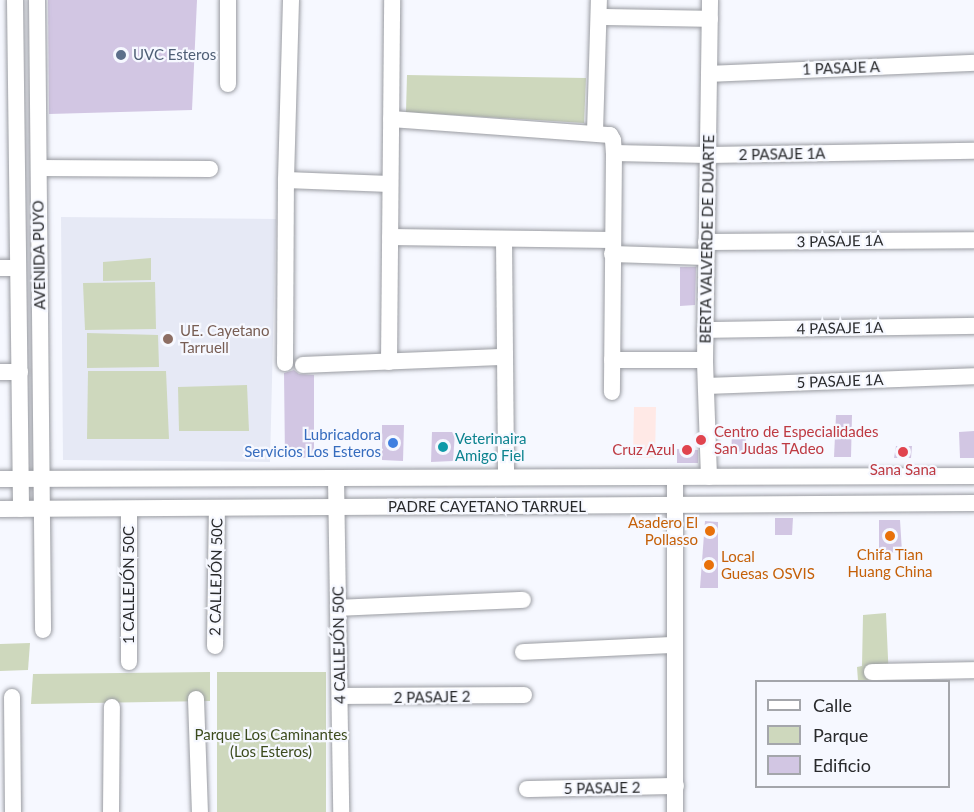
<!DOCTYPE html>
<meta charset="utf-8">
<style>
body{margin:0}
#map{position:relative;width:974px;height:812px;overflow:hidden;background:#f6f8ff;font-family:Lato,sans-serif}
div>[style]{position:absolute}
.built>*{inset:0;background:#e6e9f5}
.medical>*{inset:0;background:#ffe9e6}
.green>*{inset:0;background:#ced8bd}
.building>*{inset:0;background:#d2c6e3}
.roads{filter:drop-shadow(0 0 2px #9a9ca2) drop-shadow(0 0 2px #9a9ca2)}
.minor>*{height:16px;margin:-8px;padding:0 8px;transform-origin:8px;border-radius:8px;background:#fff}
.dots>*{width:16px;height:16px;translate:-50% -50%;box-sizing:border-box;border:3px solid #f6f8ff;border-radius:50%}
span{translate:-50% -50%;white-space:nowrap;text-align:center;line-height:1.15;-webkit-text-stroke:4.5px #f6f8ff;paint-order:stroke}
.service-label{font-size:15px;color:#4e5e75}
.left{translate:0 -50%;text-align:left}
.street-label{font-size:15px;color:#292a2c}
.education-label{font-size:15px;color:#785e54}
.health-label{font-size:15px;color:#be3a42}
.right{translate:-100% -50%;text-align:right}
.shop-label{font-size:15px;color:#366cbe}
.culture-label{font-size:15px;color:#0d838f}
.food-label{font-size:15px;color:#c56008}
.park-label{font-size:15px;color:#3c4b1d}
.legend{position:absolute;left:755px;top:680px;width:195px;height:108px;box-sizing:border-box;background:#f6f8ff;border:2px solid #a4a6ab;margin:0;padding:8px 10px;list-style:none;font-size:18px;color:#292a2c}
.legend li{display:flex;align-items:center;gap:12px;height:30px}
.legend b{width:30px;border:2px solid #a4a6ab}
</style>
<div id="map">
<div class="built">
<div style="clip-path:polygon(61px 217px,276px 219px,270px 462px,63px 460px)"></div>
</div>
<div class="medical">
<div style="clip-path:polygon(634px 407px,656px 407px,655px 458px,633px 458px)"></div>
</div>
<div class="green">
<div style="clip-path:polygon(407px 75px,586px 78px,584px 123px,406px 112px)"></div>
<div style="clip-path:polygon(151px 258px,151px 280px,103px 281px,103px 262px)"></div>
<div style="clip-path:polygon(155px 282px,156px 329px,85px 330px,83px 283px)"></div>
<div style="clip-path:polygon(87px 333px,158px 335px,159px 367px,87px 368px)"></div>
<div style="clip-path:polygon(88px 371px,166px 371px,169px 439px,87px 439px)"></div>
<div style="clip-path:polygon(247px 385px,249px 431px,179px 431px,178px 387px)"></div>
<div style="clip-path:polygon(886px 613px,889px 681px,858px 681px,857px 667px,862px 666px,863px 615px)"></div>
<div style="clip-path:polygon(30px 643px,28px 670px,0 671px,0 644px)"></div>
<div style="clip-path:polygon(210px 672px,210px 701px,31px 704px,33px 674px)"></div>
<div style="clip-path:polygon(217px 672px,326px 672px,326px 812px,217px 812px)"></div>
</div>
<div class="building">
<div style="clip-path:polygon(48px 0,197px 0,192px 110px,49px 114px)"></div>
<div style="clip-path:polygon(680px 267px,696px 267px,695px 305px,680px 306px)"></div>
<div style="clip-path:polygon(294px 370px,299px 374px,314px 375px,314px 457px,285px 459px,284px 373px)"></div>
<div style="clip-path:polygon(836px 415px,852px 415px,851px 457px,834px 457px)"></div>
<div style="clip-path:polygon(382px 425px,404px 425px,403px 461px,382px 460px)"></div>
<div style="clip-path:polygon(974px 431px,974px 458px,960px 458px,959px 432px)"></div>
<div style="clip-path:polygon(432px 432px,455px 432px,453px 461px,431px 462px)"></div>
<div style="clip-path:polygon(732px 434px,746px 434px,745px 454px,731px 454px)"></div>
<div style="clip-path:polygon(896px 446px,912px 446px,911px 458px,894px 458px)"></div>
<div style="clip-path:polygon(677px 449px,698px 450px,698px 463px,677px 463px)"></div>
<div style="clip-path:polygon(775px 518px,793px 518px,792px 535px,775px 535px)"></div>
<div style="clip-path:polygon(879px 520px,900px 520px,902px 552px,879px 553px)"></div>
<div style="clip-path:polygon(705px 521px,718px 522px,718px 588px,700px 588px)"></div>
</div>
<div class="roads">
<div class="minor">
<div style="left:15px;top:0;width:509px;rotate:89.32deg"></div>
<div style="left:37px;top:0;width:630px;rotate:89.45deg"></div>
<div style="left:228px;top:0;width:84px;rotate:90deg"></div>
<div style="left:291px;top:0;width:180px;rotate:91.6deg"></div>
<div style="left:286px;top:180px;width:104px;rotate:2.2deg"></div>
<div style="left:599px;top:17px;width:111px;rotate:1deg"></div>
<div style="left:709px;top:74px;width:265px;rotate:-2.4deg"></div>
<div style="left:391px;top:119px;width:220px;rotate:4.2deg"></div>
<div style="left:610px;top:135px;width:6px;rotate:59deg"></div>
<div style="left:613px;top:140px;width:13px;rotate:86deg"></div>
<div style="left:614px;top:153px;width:239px;rotate:90.5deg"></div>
<div style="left:595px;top:132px;width:132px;rotate:-88.3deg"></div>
<div style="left:614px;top:153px;width:94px;rotate:1.2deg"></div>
<div style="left:708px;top:155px;width:266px;rotate:-0.9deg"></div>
<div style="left:39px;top:168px;width:171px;rotate:0.3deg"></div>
<div style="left:390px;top:237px;width:222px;rotate:0.8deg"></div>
<div style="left:504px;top:239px;width:238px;rotate:89.5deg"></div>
<div style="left:706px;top:242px;width:268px;rotate:-0.4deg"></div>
<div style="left:612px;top:254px;width:94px;rotate:1.8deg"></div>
<div style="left:0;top:268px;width:18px"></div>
<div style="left:705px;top:330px;width:269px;rotate:-0.9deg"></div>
<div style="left:612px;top:360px;width:93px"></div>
<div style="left:389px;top:362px;width:362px;rotate:-89.5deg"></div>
<div style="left:285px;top:363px;width:183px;rotate:-89.7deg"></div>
<div style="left:303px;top:365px;width:202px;rotate:-2.3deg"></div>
<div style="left:0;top:372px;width:20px"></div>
<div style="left:706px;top:386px;width:268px;rotate:-2.1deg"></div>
<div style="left:709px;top:477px;width:117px;rotate:-92deg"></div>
<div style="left:705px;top:360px;width:360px;rotate:-89.2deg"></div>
<div style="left:336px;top:478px;width:334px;rotate:89.1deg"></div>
<div style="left:0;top:479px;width:974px;rotate:-0.18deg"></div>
<div style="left:0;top:509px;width:974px;rotate:-0.35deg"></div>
<div style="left:338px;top:608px;width:185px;rotate:-2.5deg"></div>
<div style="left:215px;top:646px;width:138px;rotate:-89.2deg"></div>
<div style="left:523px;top:652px;width:151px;rotate:-2.7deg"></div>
<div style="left:129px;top:662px;width:153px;rotate:-90deg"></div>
<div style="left:872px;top:672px;width:102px;rotate:-1.1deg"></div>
<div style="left:340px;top:696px;width:184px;rotate:-0.3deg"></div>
<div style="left:12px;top:697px;width:115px;rotate:89.5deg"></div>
<div style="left:196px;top:699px;width:113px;rotate:88deg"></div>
<div style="left:527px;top:789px;width:149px;rotate:-1.2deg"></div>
<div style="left:111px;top:812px;width:105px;rotate:-89.5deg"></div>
<div style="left:675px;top:812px;width:335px;rotate:-90deg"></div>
</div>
</div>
<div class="dots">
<div style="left:121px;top:55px;background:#5c6f8a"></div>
<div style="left:168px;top:339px;background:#8d6e63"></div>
<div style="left:701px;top:440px;background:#e0444e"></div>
<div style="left:393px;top:443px;background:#3f7fe0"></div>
<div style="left:443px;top:447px;background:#0f9aa8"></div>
<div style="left:687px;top:450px;background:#e0444e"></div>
<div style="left:903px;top:452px;background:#e0444e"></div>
<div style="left:710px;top:531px;background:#e8710a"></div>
<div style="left:890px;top:536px;background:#e8710a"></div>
<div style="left:709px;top:565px;background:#e8710a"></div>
</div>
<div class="service-label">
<span class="left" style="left:133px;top:55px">UVC Esteros</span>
</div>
<div class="street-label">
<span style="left:841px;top:68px;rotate:-2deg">1 PASAJE A</span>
<span style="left:782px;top:154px;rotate:-1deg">2 PASAJE 1A</span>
<span style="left:707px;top:239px;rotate:-89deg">BERTA VALVERDE DE DUARTE</span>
<span style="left:840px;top:241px;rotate:-1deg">3 PASAJE 1A</span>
<span style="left:39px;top:255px;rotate:-91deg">AVENIDA PUYO</span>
<span style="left:840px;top:328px;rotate:-1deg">4 PASAJE 1A</span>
<span style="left:840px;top:381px;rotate:-2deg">5 PASAJE 1A</span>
<span style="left:487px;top:507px">PADRE CAYETANO TARRUEL</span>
<span style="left:216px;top:577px;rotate:-89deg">2 CALLEJÓN 50C</span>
<span style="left:129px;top:585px;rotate:-90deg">1 CALLEJÓN 50C</span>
<span style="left:339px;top:645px;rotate:-91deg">4 CALLEJÓN 50C</span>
<span style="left:432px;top:697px;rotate:-1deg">2 PASAJE 2</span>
<span style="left:602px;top:788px;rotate:-1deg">5 PASAJE 2</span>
</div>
<div class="education-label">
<span class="left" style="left:180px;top:339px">UE. Cayetano<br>Tarruell</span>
</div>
<div class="health-label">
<span class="left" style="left:714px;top:440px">Centro de Especialidades<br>San Judas TAdeo</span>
<span class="right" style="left:675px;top:450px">Cruz Azul</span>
<span style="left:903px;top:470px">Sana Sana</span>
</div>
<div class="shop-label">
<span class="right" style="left:381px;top:443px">Lubricadora<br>Servicios Los Esteros</span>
</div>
<div class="culture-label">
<span class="left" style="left:455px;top:447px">Veterinaira<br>Amigo Fiel</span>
</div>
<div class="food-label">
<span class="right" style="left:698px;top:531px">Asadero El<br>Pollasso</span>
<span style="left:890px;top:563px">Chifa Tian<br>Huang China</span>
<span class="left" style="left:721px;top:565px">Local<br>Guesas OSVIS</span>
</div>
<div class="park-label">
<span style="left:271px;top:743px">Parque Los Caminantes<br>(Los Esteros)</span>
</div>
<ul class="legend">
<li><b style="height:8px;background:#fff"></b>Calle</li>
<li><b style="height:16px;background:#ced8bd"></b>Parque</li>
<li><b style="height:16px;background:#d2c6e3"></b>Edificio</li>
</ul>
</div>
